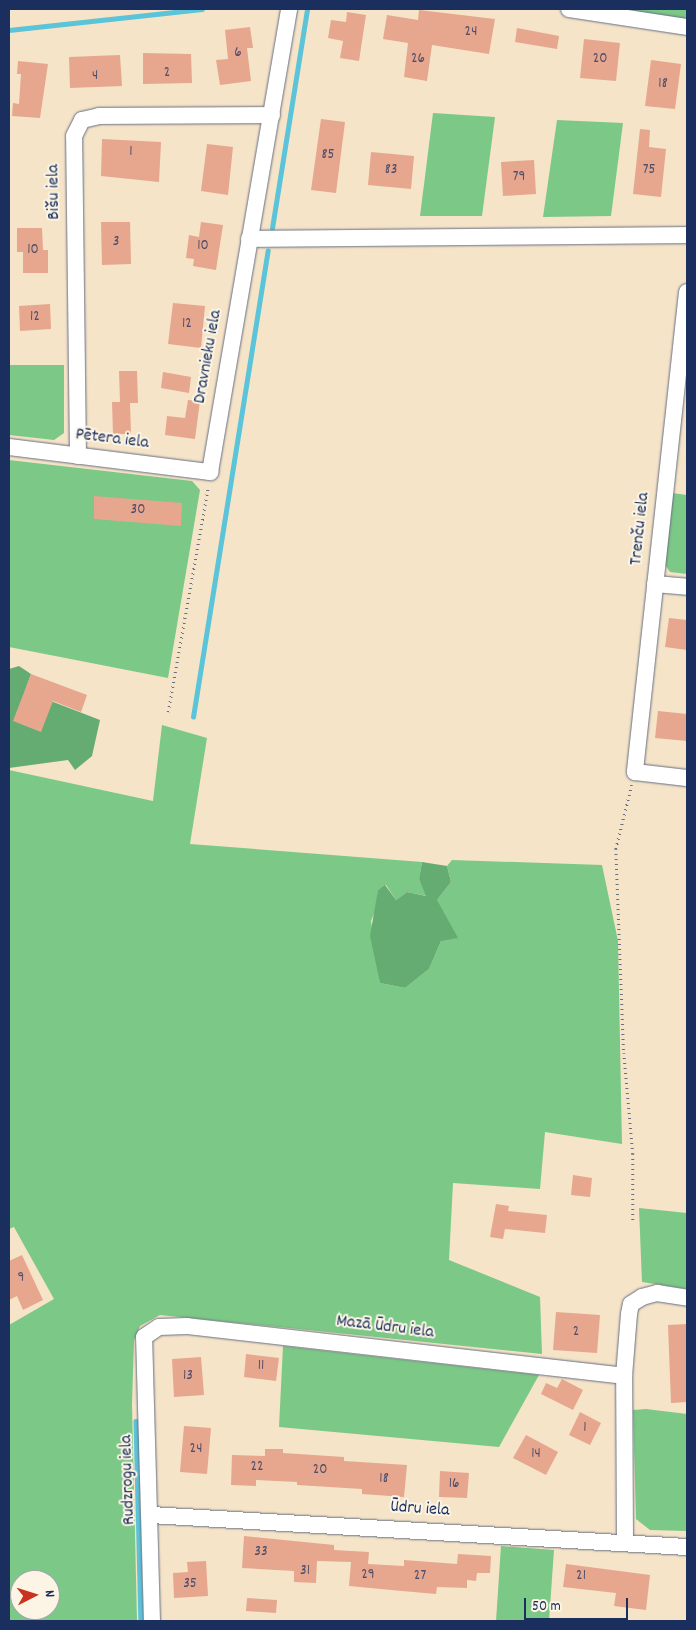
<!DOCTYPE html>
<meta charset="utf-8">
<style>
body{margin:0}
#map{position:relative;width:696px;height:1630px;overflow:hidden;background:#f5e4c8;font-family:Dekko,sans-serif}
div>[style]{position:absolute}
.green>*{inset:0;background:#7cc886}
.forest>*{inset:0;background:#65ac73}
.stream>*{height:4.5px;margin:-2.25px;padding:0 2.25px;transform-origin:2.25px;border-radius:2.25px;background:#5cc4d9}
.building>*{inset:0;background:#e6a78e}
.path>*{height:2.5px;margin-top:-1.25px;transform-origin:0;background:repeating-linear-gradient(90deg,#676e83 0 1px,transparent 0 5px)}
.roads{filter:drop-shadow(0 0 1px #676e83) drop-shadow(0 0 1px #676e83)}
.minor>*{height:16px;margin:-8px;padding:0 8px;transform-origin:8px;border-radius:8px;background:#fff}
span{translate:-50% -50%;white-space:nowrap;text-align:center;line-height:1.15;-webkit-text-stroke:4px #fcf5e5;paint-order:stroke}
.number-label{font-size:15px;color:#4e4d6a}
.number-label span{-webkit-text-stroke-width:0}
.street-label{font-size:18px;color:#1b2f5e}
.frame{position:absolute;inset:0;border:10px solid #1b2f5e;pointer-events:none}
.north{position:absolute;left:10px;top:1570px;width:50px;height:50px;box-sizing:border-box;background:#fcf5e5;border:1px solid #a2a6af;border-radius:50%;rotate:85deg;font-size:14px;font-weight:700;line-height:20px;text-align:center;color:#1b2f5e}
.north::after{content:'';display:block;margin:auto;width:18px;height:22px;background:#c8321e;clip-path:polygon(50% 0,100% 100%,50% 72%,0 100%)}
.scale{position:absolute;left:524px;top:1598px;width:104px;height:22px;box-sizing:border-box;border:2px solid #1b2f5e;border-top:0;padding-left:6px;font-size:15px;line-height:18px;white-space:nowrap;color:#1b2f5e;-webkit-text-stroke:4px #fcf5e5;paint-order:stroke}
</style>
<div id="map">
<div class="green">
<div style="clip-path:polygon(600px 9px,687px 9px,687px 23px)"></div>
<div style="clip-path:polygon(433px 113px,495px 117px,482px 216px,420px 216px)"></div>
<div style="clip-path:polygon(557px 120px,623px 123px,611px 216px,543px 217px)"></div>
<div style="clip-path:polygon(9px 365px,64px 365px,64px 433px,54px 440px,9px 435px)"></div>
<div style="clip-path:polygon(9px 460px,192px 481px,200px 490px,168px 678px,9px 647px)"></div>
<div style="clip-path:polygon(672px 493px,687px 495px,687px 574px,670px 572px,665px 565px)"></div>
<div style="clip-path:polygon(evenodd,162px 725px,207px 738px,190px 844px,422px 862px,419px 879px,427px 896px,407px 892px,396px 900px,386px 885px,378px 890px,377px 907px,371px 921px,380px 983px,405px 988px,429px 969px,441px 941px,437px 900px,451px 882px,447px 866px,452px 860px,602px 865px,618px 941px,622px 1144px,545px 1132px,540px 1189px,453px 1183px,449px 1260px,540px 1297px,542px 1354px,160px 1315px,140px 1326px,134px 1341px,132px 1404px,137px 1621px,9px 1621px,9px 1325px,54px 1299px,14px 1227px,9px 1229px,9px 770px,153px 801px,162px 725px,20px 1580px,50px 1580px,50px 1610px,20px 1610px,20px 1580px)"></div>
<div style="clip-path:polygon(639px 1208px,687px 1213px,687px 1289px,642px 1282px)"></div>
<div style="clip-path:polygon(283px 1346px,539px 1375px,499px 1447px,279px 1427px)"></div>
<div style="clip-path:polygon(646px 1409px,687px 1414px,687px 1531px,650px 1530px,636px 1519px,633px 1410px)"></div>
<div style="clip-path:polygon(501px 1546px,554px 1550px,549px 1621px,496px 1621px)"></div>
</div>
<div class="forest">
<div style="clip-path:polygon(19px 666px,31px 674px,25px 691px,100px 720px,92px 756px,75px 770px,68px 760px,9px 768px,9px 669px)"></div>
<div style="clip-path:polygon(422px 862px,447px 866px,451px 882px,437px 900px,458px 938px,441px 941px,429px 969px,405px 988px,380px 983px,370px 936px,378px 890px,385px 885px,396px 900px,407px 892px,426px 896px,419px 879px)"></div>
</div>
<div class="stream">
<div style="left:9px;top:30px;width:194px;rotate:-6.2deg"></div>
<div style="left:272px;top:228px;width:222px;rotate:-80.9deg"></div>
<div style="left:193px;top:717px;width:472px;rotate:-80.9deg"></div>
<div style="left:136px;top:1421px;width:200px;rotate:88.6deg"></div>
</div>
<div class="building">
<div style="clip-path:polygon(419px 10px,495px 19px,489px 54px,432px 45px,427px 81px,404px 77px,408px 43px,383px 39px,387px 15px,418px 20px)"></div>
<div style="clip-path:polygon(347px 12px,366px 15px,359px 61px,340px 58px,343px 41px,328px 38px,331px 20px,346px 22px)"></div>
<div style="clip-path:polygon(250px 27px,253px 48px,247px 48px,251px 81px,220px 85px,216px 60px,228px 59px,225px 30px)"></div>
<div style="clip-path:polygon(517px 28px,559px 36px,557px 49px,515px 42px)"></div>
<div style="clip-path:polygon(584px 39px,620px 43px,616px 81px,580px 78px)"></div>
<div style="clip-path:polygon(143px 53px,191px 54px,192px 83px,143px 84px)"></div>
<div style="clip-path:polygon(120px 55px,122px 86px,70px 88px,69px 57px)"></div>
<div style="clip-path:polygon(651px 60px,681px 64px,675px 109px,645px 106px)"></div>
<div style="clip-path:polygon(18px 61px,48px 64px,40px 118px,12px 116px,13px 103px,19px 104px,21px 74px,17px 74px)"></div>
<div style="clip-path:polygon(321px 119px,345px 122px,336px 193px,311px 190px)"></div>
<div style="clip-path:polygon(640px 129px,650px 130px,649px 147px,666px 149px,661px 197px,633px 194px)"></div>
<div style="clip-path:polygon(102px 139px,161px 142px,159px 182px,101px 176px)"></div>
<div style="clip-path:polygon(207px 144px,233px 147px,228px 195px,201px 191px)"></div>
<div style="clip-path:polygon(371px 152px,414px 156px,411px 189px,368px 185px)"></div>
<div style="clip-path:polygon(534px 160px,536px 194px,503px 196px,501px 162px)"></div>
<div style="clip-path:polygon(101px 222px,130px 222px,131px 264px,102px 265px)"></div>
<div style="clip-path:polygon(201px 222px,223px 225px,216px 270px,193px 266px,194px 259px,186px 258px,189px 235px,199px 237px)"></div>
<div style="clip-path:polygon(17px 228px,42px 228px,43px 250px,48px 250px,48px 273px,23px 273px,23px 252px,17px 252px)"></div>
<div style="clip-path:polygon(173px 303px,205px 306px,201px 348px,168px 344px)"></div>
<div style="clip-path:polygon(50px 304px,51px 329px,20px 331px,19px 306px)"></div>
<div style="clip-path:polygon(119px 371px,137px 371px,138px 403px,130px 403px,131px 434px,113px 434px,112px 402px,120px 402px)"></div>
<div style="clip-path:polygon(163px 372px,191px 377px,189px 393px,161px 388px)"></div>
<div style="clip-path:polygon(188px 400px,200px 401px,195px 439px,165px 435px,167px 416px,185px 418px)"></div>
<div style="clip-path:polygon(94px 496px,182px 503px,181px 526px,94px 519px)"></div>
<div style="clip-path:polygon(669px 618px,687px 620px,687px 650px,665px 647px)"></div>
<div style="clip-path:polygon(31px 674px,87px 695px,81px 712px,53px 701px,41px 732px,13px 721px)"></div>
<div style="clip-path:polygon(658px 711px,687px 714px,687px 741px,655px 738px)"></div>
<div style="clip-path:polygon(573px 1175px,592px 1178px,590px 1197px,571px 1195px)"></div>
<div style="clip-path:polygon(496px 1204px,509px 1206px,508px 1211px,547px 1215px,545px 1233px,505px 1229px,503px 1239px,490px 1237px)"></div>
<div style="clip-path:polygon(22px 1255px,43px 1300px,23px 1310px,17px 1296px,9px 1300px,9px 1261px)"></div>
<div style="clip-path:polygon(556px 1312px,600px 1315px,597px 1353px,553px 1350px)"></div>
<div style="clip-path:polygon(687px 1324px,687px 1402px,671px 1403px,668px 1325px)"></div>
<div style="clip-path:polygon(246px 1354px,279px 1358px,276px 1381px,244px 1377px)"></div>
<div style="clip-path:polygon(201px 1357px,204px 1395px,174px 1397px,172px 1359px)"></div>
<div style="clip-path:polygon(562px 1379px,583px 1390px,573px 1410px,541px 1394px,546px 1383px,557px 1388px)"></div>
<div style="clip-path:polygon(580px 1412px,601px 1423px,590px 1445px,569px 1435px)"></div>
<div style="clip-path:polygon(184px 1426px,211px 1428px,207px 1474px,180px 1472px)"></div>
<div style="clip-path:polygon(526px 1435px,558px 1452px,546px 1475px,513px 1458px)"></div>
<div style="clip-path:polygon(265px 1449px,283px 1449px,283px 1453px,344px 1457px,344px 1461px,407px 1465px,404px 1497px,362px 1494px,362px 1489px,297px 1485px,297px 1482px,256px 1480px,256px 1486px,231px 1485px,232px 1455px,265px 1456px)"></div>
<div style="clip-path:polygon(440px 1471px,469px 1473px,467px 1498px,439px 1497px)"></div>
<div style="clip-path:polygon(244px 1536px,334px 1545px,334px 1550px,369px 1552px,368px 1564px,404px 1566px,404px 1560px,457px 1564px,458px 1554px,491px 1556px,490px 1573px,477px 1573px,476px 1581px,467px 1580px,467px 1588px,437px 1587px,436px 1594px,402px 1591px,349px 1586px,351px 1562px,317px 1561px,316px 1583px,294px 1582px,294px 1571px,242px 1568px)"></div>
<div style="clip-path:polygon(206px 1561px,208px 1596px,174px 1598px,173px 1573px,188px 1572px,187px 1562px)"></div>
<div style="clip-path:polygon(566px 1564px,650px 1575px,646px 1610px,614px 1606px,616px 1593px,563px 1587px)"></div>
<div style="clip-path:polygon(247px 1598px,277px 1600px,276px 1613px,246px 1611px)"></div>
</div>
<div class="path">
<div style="left:168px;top:712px;width:229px;rotate:-79.9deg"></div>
<div style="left:632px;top:785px;width:66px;rotate:104deg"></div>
<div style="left:616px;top:849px;width:204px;rotate:87.8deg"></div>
<div style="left:624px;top:1053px;width:101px;rotate:84.9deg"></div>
<div style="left:633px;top:1154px;width:67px;rotate:90deg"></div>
</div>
<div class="roads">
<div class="minor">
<div style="left:569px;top:9px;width:119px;rotate:8.7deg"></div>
<div style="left:249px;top:239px;width:438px;rotate:-0.5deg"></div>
<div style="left:687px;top:292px;width:483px;rotate:96.2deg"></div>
<div style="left:635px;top:772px;width:52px;rotate:6.6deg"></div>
<div style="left:9px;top:447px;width:203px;rotate:7.1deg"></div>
<div style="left:210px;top:472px;width:470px;rotate:-80.3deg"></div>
<div style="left:78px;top:456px;width:320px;rotate:-90.7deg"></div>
<div style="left:74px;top:136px;width:18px;rotate:-63deg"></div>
<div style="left:82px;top:120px;width:17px;rotate:-13deg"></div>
<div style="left:99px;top:116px;width:173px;rotate:-0.3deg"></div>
<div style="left:655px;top:584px;width:32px;rotate:5deg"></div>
<div style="left:151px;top:1515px;width:537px;rotate:3.42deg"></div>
<div style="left:625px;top:1542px;width:166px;rotate:-90.3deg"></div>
<div style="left:624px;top:1376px;width:62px;rotate:-85.4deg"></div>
<div style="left:629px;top:1314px;width:10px;rotate:-79deg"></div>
<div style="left:631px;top:1304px;width:13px;rotate:-32deg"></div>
<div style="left:642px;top:1297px;width:16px;rotate:-15deg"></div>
<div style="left:657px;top:1293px;width:30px;rotate:9deg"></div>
<div style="left:152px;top:1621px;width:284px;rotate:-91.6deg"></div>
<div style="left:144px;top:1337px;width:18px;rotate:-34deg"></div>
<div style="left:159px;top:1327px;width:28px;rotate:-2deg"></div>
<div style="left:187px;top:1326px;width:440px;rotate:6.5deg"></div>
</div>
</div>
<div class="number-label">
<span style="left:471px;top:33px">24</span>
<span style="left:238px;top:54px">6</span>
<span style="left:418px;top:60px">26</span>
<span style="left:600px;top:60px">20</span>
<span style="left:167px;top:74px">2</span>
<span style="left:95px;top:77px">4</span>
<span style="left:663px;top:85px">18</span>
<span style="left:131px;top:153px">1</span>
<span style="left:328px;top:156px">85</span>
<span style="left:391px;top:171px">83</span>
<span style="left:649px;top:171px">75</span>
<span style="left:519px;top:178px">79</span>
<span style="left:116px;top:243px">3</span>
<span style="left:203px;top:247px">10</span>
<span style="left:33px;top:251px">10</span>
<span style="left:35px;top:318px">12</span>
<span style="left:187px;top:325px">12</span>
<span style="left:138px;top:511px">30</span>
<span style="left:21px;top:1279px">9</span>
<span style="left:576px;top:1333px">2</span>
<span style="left:261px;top:1367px">11</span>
<span style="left:188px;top:1377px">13</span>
<span style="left:585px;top:1429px">1</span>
<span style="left:196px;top:1450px">24</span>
<span style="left:536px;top:1455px">14</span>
<span style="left:257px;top:1468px">22</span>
<span style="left:320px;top:1471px">20</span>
<span style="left:384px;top:1480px">18</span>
<span style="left:454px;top:1485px">16</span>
<span style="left:261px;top:1553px">33</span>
<span style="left:305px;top:1572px">31</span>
<span style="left:368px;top:1576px">29</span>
<span style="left:420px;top:1577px">27</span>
<span style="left:581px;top:1577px">21</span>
<span style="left:190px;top:1585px">35</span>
</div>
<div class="street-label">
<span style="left:55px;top:192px;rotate:-91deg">Bišu iela</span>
<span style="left:209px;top:357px;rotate:-80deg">Dravnieku iela</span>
<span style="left:112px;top:440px;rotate:7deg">Pētera iela</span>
<span style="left:641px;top:529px;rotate:-84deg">Trenču iela</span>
<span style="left:385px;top:1328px;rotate:7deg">Mazā Ūdru iela</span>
<span style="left:129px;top:1480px;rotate:-92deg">Rudzrogu iela</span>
<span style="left:420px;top:1510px;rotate:4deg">Ūdru iela</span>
</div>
<div class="frame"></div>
<div class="north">N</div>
<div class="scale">50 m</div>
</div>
